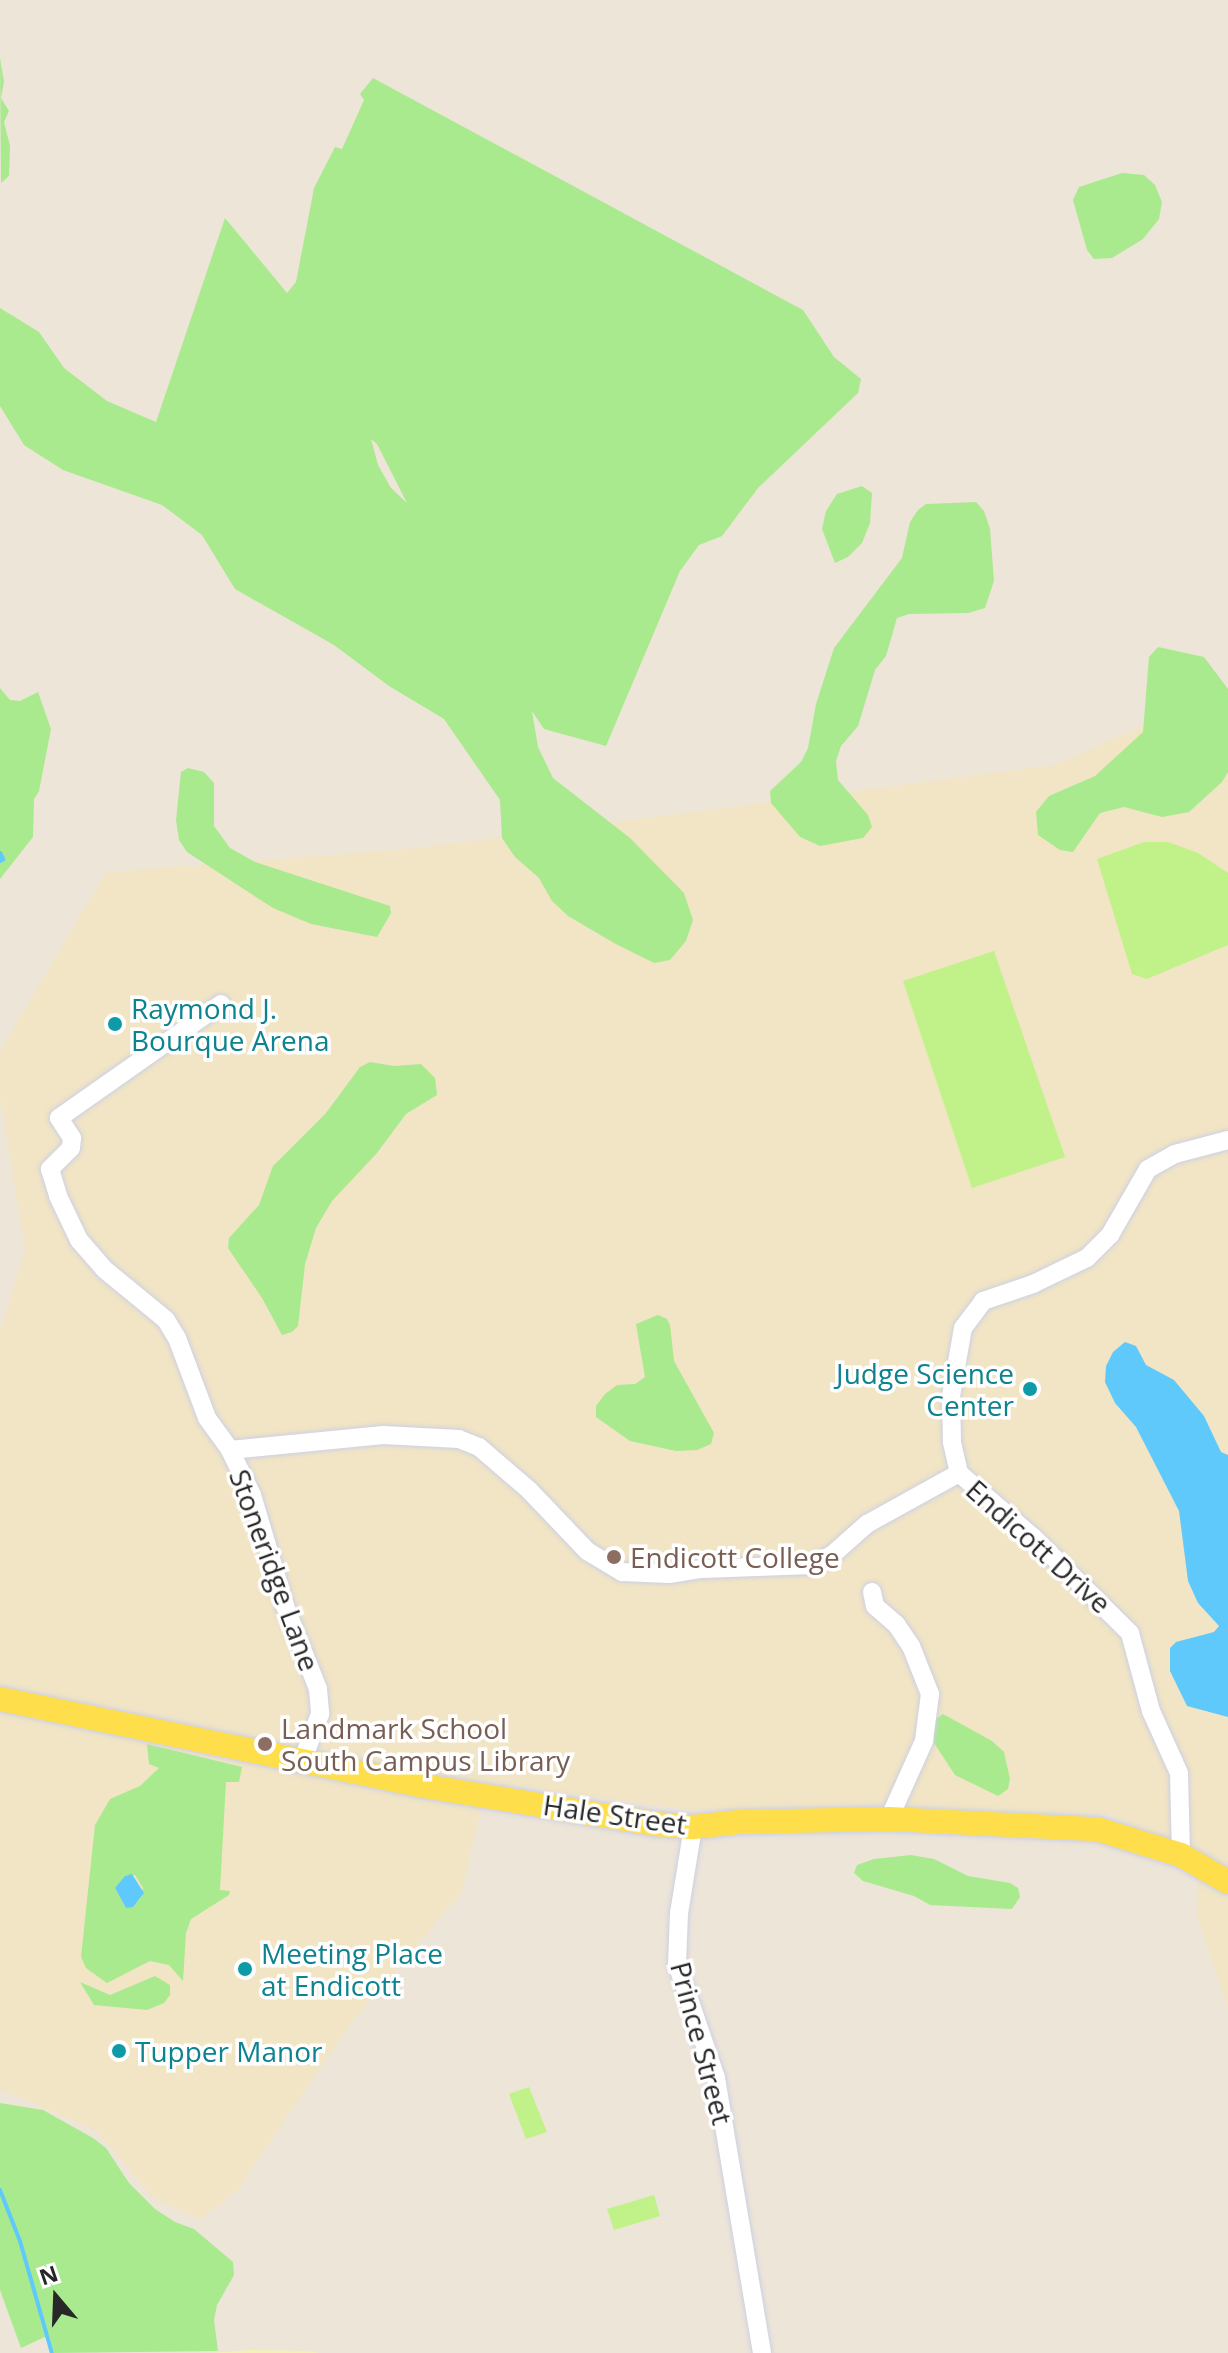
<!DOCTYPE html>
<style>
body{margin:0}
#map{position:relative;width:1228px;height:2353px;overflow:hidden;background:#ede5d8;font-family:"Open Sans",sans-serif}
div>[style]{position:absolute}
.education>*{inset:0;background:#f1e5c5}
.green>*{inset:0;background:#a9ea8e}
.sand>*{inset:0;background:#f6efb7}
.pitch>*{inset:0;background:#c0f289}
.water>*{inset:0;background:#5fc9fb}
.stream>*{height:4px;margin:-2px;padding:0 2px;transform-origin:2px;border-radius:2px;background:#5fc9fb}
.roads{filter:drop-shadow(0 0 2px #cdd0e3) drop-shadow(0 0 2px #cdd0e3)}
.minor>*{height:18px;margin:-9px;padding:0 9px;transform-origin:9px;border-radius:9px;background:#fff}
.major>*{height:24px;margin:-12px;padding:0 12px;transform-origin:12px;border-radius:12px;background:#ffde4b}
.dots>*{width:22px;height:22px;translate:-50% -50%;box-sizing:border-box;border:4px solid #fff;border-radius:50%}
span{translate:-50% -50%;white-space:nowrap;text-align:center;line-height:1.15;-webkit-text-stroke:7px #fff;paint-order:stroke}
.culture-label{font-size:28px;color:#0d838f}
.left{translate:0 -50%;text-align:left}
.right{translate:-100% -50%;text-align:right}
.street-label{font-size:28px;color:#282828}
.education-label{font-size:28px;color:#785e54}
.north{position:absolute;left:16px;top:2257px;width:80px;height:80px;-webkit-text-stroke:6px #fff;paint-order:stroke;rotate:341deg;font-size:22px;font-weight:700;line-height:32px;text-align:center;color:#282828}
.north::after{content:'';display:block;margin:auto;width:28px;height:36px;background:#282828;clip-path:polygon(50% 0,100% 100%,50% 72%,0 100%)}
</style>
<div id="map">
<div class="education">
<div style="clip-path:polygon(1228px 687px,1228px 2009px,1197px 1916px,1199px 1876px,1112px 1814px,691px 1810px,487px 1782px,462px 1892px,348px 2027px,238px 2190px,200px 2220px,152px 2197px,97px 2131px,0 2089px,0 1332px,25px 1248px,0 1096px,0 1051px,106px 872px,407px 849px,1055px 765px)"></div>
</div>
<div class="green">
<div style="clip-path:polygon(0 58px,4px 82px,1px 98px,9px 111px,4px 122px,10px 146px,9px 176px,1px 183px)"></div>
<div style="clip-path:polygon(evenodd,373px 78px,803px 310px,834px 357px,861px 379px,858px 393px,758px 488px,722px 536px,699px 545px,680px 571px,606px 746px,544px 729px,532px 711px,538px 747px,553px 778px,630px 838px,684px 893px,693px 920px,686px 941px,670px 960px,654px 963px,614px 943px,568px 916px,552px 901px,539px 878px,515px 857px,502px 838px,500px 800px,444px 719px,389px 686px,334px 645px,235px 589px,202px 535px,162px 505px,63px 470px,24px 445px,0 406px,0 308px,39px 332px,64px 368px,107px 401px,156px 422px,225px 218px,287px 293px,296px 282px,314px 188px,335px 147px,342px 149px,364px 100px,360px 94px,373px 78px,371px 439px,377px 444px,407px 503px,391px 488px,378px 465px,371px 439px)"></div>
<div style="clip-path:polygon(1122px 173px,1144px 175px,1155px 185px,1162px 202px,1159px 219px,1143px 239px,1112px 258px,1094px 259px,1087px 250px,1073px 200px,1079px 187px)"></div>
<div style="clip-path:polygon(862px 486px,872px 493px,870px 523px,862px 543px,848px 557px,835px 563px,822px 529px,826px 511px,837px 494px)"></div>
<div style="clip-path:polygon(976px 502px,984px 511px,990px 529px,994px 581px,985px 608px,968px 613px,909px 614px,897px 618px,886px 656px,875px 670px,858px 726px,841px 746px,836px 761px,838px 780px,868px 815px,872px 827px,863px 838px,820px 846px,800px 837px,771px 803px,770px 791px,801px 762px,808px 748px,816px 704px,834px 648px,902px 558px,910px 522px,918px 510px,926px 504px)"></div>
<div style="clip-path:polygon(1158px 647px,1204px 657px,1228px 689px,1228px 772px,1222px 782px,1189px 812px,1162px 817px,1124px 807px,1100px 813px,1073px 852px,1060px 850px,1038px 835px,1036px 812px,1049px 796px,1095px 776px,1143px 732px,1149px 657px)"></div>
<div style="clip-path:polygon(0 688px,10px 700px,20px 701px,38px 692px,51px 729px,39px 791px,34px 799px,33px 837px,0 879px)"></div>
<div style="clip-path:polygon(188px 768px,204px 772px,214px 783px,214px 826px,230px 848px,255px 862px,390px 906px,391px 913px,377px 937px,311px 924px,273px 908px,187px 852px,179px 840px,176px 820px,181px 772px)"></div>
<div style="clip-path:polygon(370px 1062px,394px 1066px,421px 1064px,435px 1078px,437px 1095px,406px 1114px,377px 1153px,332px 1201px,316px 1228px,305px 1264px,298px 1326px,292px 1332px,282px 1335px,262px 1298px,228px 1248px,229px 1238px,259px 1205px,273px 1166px,326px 1113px,360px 1067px)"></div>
<div style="clip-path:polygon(658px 1315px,667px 1319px,670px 1325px,674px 1361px,714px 1433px,711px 1444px,697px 1450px,676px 1451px,630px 1441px,596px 1417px,596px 1406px,605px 1394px,617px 1385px,635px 1384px,645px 1377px,636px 1324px)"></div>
<div style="clip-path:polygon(943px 1714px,992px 1741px,1004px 1752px,1010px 1779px,1008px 1789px,998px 1796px,955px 1775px,934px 1743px,934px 1720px)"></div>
<div style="clip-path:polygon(evenodd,147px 1744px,242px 1767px,239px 1782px,226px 1782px,220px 1890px,230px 1891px,229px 1895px,191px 1919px,186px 1933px,183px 1981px,169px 1965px,150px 1961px,107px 1983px,86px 1968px,81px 1957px,95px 1825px,110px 1799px,140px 1786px,159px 1768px,149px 1764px,147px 1744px,127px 1875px,135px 1875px,143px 1888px,140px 1899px,126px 1908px,115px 1888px,127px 1875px)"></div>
<div style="clip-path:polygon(911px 1855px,934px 1859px,968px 1876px,1010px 1883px,1018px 1888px,1020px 1897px,1012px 1909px,930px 1905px,914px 1896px,863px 1881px,854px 1873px,857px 1865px,874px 1859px)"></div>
<div style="clip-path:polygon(155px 1976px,170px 1985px,170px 1995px,164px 2003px,147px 2010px,94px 2005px,80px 1982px,110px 1995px)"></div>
<div style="clip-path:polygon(0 2103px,43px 2110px,93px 2138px,106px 2148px,129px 2183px,155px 2209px,175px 2222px,194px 2229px,233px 2262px,234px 2275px,217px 2305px,214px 2320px,218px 2351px,54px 2353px,49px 2335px,21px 2348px,0 2290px)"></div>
</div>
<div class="sand">
<div style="clip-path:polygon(250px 2350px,308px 2351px,319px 2353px,209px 2353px)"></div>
</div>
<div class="pitch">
<div style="clip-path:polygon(1144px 842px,1168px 842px,1198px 853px,1228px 873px,1228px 945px,1147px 979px,1132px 974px,1097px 859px)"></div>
<div style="clip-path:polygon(994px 951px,1065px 1157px,972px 1188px,903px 981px)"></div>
<div style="clip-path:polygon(529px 2087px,547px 2132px,526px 2139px,509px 2094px)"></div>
<div style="clip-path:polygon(654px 2195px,660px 2216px,614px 2230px,607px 2209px)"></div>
</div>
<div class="water">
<div style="clip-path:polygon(1125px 1342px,1136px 1346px,1146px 1365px,1174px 1380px,1204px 1416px,1221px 1452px,1228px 1455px,1228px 1717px,1187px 1706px,1170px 1671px,1170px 1648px,1176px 1642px,1214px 1632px,1219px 1626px,1198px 1603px,1188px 1581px,1179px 1511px,1136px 1427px,1115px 1403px,1105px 1382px,1106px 1366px,1113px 1352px)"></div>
<div style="clip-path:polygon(132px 1874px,144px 1893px,133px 1907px,126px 1908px,115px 1888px,125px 1876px)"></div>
</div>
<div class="stream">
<div style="left:0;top:853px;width:7px;rotate:63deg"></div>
<div style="left:3px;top:859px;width:4px;rotate:146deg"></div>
<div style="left:0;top:2190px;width:55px;rotate:68.6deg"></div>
<div style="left:20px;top:2241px;width:116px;rotate:74.1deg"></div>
</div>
<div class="roads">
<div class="minor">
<div style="left:221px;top:1004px;width:198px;rotate:144.9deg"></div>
<div style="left:59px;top:1118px;width:24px;rotate:57deg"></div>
<div style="left:72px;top:1138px;width:10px;rotate:96deg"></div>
<div style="left:71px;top:1148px;width:30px;rotate:135deg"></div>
<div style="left:50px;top:1169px;width:28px;rotate:73deg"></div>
<div style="left:58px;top:1196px;width:49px;rotate:64.5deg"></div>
<div style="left:79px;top:1240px;width:38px;rotate:49deg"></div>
<div style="left:104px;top:1269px;width:80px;rotate:39.4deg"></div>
<div style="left:166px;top:1320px;width:21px;rotate:59deg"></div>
<div style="left:177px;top:1338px;width:85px;rotate:69.4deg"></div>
<div style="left:207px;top:1418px;width:39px;rotate:54deg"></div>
<div style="left:230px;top:1450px;width:50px;rotate:63.9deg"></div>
<div style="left:252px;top:1495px;width:116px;rotate:73.4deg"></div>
<div style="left:285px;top:1606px;width:89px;rotate:68.3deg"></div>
<div style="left:318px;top:1689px;width:25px;rotate:85deg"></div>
<div style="left:320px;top:1714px;width:51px;rotate:110.6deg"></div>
<div style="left:230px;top:1450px;width:154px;rotate:-5.6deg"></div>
<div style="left:383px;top:1435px;width:76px;rotate:3deg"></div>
<div style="left:459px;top:1439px;width:22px;rotate:22deg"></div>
<div style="left:479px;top:1447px;width:66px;rotate:40.7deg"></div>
<div style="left:529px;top:1490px;width:84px;rotate:46.4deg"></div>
<div style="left:587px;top:1551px;width:41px;rotate:31deg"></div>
<div style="left:622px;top:1572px;width:47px;rotate:2.4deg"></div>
<div style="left:669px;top:1574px;width:33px;rotate:-9deg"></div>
<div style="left:702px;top:1569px;width:110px;rotate:-2.1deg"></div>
<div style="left:812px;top:1565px;width:22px;rotate:-27deg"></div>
<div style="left:832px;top:1555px;width:47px;rotate:-41.5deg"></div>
<div style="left:867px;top:1524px;width:105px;rotate:-29deg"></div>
<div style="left:872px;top:1592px;width:14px;rotate:78deg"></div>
<div style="left:875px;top:1606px;width:28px;rotate:41deg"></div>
<div style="left:896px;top:1624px;width:27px;rotate:56deg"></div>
<div style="left:911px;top:1646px;width:52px;rotate:68.4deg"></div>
<div style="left:930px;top:1694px;width:47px;rotate:97.3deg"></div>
<div style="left:924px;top:1741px;width:85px;rotate:114.2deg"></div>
<div style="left:693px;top:1827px;width:87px;rotate:99.2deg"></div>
<div style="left:679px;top:1913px;width:51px;rotate:92.2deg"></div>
<div style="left:677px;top:1964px;width:120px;rotate:71.1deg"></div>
<div style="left:716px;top:2078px;width:279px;rotate:80.5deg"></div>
<div style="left:1181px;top:1855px;width:82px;rotate:-91.4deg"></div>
<div style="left:1179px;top:1773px;width:68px;rotate:-114.3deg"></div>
<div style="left:1151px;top:1711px;width:81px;rotate:-105.1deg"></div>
<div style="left:1130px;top:1633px;width:135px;rotate:-135.3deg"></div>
<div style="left:1034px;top:1538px;width:99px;rotate:-139.1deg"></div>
<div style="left:959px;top:1473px;width:32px;rotate:-103deg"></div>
<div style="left:952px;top:1442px;width:46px;rotate:-91.2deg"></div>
<div style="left:951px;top:1396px;width:69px;rotate:-80deg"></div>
<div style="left:963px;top:1328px;width:34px;rotate:-53deg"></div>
<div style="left:983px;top:1301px;width:53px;rotate:-18.8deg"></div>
<div style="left:1033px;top:1284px;width:60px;rotate:-25.7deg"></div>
<div style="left:1087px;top:1258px;width:33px;rotate:-45deg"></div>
<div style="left:1110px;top:1235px;width:76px;rotate:-60.1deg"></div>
<div style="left:1148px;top:1169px;width:31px;rotate:-29deg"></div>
<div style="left:1175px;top:1154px;width:55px;rotate:-14.8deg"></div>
</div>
<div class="major">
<div style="left:0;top:1699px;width:427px;rotate:11.6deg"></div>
<div style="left:418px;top:1785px;width:240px;rotate:9.3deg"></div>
<div style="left:655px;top:1824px;width:38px;rotate:5deg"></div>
<div style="left:693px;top:1827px;width:46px;rotate:-6.2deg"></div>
<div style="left:739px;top:1822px;width:150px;rotate:-1.1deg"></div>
<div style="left:889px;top:1819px;width:208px;rotate:2.8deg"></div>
<div style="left:1097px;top:1829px;width:88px;rotate:17.2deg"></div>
<div style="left:1181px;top:1855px;width:54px;rotate:29.9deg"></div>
</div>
</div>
<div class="dots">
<div style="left:115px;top:1024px;background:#0f9aa8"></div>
<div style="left:1030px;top:1389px;background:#0f9aa8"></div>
<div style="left:614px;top:1557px;background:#8d6e63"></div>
<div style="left:265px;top:1744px;background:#8d6e63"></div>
<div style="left:245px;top:1969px;background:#0f9aa8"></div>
<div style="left:119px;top:2051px;background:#0f9aa8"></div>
</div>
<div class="culture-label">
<span class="left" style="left:131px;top:1024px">Raymond J.<br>Bourque Arena</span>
<span class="right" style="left:1014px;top:1389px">Judge Science<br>Center</span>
<span class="left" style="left:261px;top:1969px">Meeting Place<br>at Endicott</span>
<span class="left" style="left:135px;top:2051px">Tupper Manor</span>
</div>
<div class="street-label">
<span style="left:1039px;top:1546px;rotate:42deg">Endicott Drive</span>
<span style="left:275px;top:1570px;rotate:70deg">Stoneridge Lane</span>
<span style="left:615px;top:1814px;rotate:8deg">Hale Street</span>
<span style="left:702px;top:2043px;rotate:75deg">Prince Street</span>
</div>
<div class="education-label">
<span class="left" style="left:630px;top:1557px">Endicott College</span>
<span class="left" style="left:281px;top:1744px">Landmark School<br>South Campus Library</span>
</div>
<div class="north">N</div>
</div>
